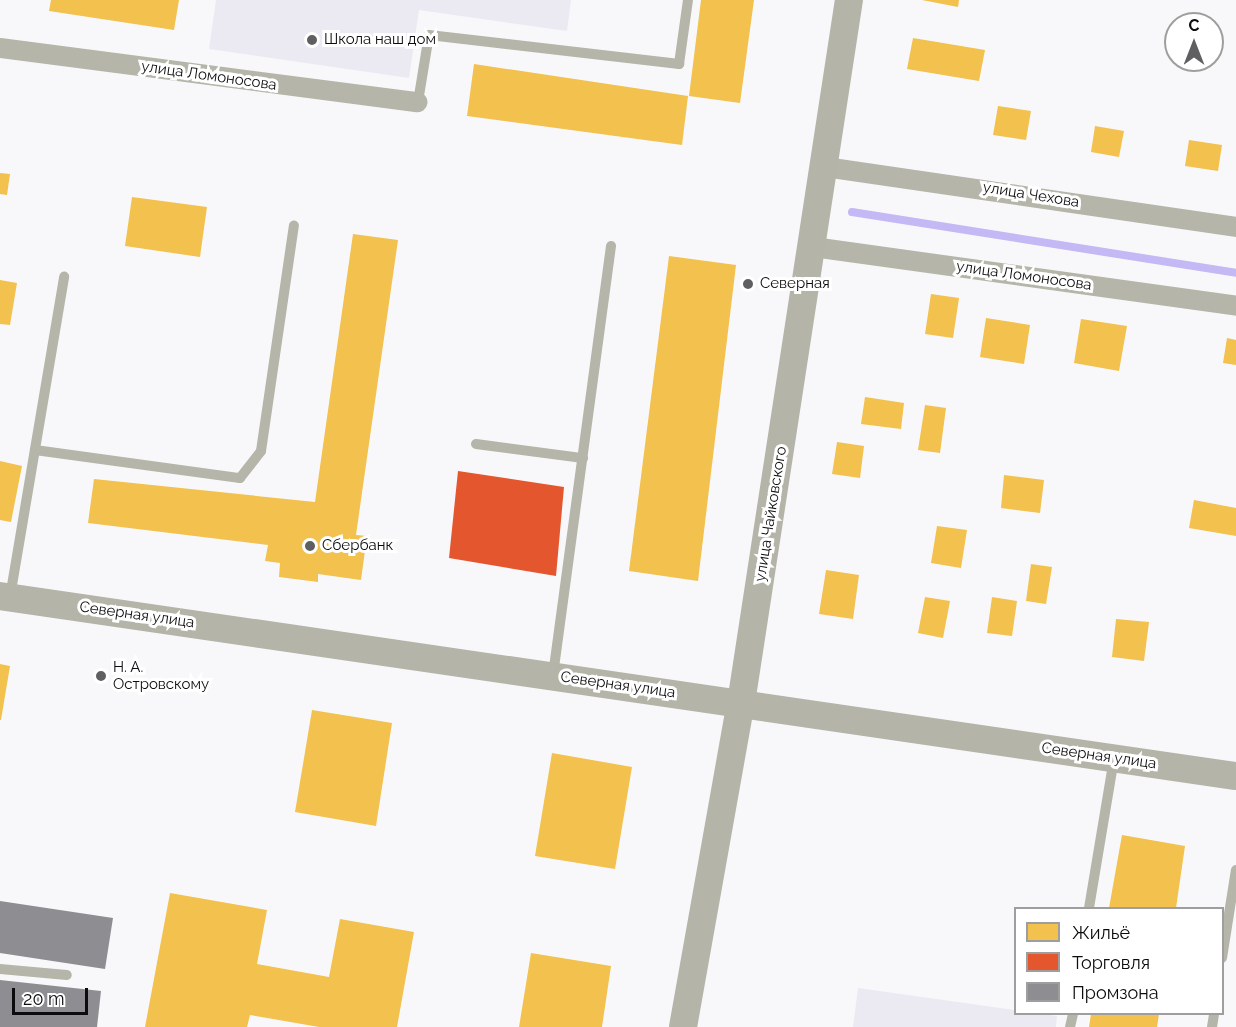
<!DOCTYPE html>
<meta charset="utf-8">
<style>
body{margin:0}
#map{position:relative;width:1236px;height:1027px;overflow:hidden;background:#f8f8fb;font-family:Raleway,sans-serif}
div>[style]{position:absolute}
.built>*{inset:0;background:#ebeaf2}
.homes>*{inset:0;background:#f2c14e}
.shops>*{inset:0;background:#e4572e}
.industry>*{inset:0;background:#8d8d92}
.stream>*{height:8px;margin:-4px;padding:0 4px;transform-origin:4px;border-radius:4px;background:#c4b8f5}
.service>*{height:10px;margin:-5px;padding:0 5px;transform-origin:5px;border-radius:5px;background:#b5b5a9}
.minor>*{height:20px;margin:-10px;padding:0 10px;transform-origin:10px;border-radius:10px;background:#b5b5a9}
.secondary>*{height:28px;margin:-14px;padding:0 14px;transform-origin:14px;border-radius:14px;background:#b4b4a9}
.dots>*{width:16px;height:16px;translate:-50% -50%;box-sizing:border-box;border:3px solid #fff;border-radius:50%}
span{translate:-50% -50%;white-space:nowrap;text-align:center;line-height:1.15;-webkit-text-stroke:6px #fff;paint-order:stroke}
.poi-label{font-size:15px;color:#0c0c0e}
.left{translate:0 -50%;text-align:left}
.street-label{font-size:15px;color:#0c0c0e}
.legend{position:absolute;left:1014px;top:907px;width:210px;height:108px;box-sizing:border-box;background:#fff;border:2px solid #9e9e9f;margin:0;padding:8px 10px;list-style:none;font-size:18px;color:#0c0c0e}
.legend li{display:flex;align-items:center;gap:12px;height:30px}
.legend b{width:30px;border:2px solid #9e9e9f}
.north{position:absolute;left:1164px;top:12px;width:60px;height:60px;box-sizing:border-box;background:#fff;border:2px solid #9e9e9f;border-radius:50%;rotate:0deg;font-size:16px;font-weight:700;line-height:24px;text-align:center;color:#0c0c0e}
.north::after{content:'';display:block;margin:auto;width:21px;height:27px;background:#5f5f61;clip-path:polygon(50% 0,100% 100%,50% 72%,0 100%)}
.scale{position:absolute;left:12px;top:988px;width:76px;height:27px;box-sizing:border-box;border:3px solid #0c0c0e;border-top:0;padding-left:8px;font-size:18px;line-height:21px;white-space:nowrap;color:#0c0c0e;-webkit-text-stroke:4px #fff;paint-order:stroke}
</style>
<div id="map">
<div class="built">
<div style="clip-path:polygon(216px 0,571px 0,567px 31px,419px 10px,409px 78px,209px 49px)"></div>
<div style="clip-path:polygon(858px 988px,1057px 1016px,1056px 1027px,853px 1027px)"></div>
</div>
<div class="homes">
<div style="clip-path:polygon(51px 0,179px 0,174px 30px,49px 11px)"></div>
<div style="clip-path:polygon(701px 0,754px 0,740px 103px,689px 96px)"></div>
<div style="clip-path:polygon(922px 0,959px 0,958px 7px)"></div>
<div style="clip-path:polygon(913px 38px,985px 50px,979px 81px,907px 69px)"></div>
<div style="clip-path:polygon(474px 64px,688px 96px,682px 145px,467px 116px)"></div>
<div style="clip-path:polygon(998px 106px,1031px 111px,1026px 140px,993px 135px)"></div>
<div style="clip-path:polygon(1095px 126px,1124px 131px,1119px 157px,1091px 152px)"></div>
<div style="clip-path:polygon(1189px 140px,1222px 145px,1218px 171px,1185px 166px)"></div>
<div style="clip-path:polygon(0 173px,10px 174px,7px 195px,0 194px)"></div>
<div style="clip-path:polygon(132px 197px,207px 207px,200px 257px,125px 246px)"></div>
<div style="clip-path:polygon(353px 234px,398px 240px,356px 535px,367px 536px,361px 580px,318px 574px,318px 582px,279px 577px,280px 563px,265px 561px,268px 545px,88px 523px,94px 479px,315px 502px)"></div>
<div style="clip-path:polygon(669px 256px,736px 265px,698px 581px,629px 571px)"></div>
<div style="clip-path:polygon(0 280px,17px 283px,10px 325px,0 324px)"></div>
<div style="clip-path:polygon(931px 294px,959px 298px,953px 338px,925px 334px)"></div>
<div style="clip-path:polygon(986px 318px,1030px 325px,1024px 364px,980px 357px)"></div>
<div style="clip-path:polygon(1081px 319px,1127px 326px,1119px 371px,1074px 363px)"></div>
<div style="clip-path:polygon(1227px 338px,1236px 340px,1236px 365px,1223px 363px)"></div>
<div style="clip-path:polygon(865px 397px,904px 403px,901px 429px,861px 424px)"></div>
<div style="clip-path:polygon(925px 405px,946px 408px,940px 453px,918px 450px)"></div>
<div style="clip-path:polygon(837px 442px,864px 446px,860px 478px,832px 474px)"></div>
<div style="clip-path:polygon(0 461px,22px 466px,11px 522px,0 520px)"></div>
<div style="clip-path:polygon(1004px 475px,1044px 480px,1040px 513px,1001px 508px)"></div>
<div style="clip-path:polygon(1194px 500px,1236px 508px,1236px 536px,1189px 528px)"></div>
<div style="clip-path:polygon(937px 526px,967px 530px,961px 568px,931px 563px)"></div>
<div style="clip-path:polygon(1031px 564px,1052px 567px,1046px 604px,1026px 601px)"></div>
<div style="clip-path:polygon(826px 570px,859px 575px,853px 619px,819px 614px)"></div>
<div style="clip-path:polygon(925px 597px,950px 601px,943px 638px,918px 633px)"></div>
<div style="clip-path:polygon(992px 597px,1017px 601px,1012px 636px,987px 633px)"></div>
<div style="clip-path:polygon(1116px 619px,1149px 622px,1144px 661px,1112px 657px)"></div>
<div style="clip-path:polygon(0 664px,10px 666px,1px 720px,0 720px)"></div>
<div style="clip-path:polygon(312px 710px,392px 723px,376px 826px,295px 812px)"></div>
<div style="clip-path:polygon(552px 753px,632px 767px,615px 869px,535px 856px)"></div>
<div style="clip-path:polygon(1122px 835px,1185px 846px,1176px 908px,1109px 908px)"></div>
<div style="clip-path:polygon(170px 893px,267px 910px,257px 964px,329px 977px,340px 919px,414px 932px,397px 1027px,319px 1027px,250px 1015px,247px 1027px,145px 1027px)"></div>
<div style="clip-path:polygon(531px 953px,611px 966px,602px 1027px,519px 1027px)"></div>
<div style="clip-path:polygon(1091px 1014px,1159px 1014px,1157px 1027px,1089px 1027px)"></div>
</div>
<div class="shops">
<div style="clip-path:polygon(458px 471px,564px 487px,556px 576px,449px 558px)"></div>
</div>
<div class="industry">
<div style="clip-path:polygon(0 901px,113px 918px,105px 969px,0 953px)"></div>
<div style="clip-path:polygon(0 980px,101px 991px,97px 1027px,0 1027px)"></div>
</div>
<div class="stream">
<div style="left:852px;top:212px;width:389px;rotate:9deg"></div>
</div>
<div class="service">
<div style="left:418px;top:102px;width:68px;rotate:-80.7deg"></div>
<div style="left:429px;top:35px;width:252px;rotate:6.6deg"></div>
<div style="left:679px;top:64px;width:65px;rotate:-82deg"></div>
<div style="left:476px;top:444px;width:108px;rotate:7.5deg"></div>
<div style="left:35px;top:450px;width:207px;rotate:7.8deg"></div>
<div style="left:240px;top:478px;width:34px;rotate:-52deg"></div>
<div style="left:261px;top:451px;width:228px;rotate:-81.7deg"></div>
<div style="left:10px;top:597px;width:325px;rotate:-80.4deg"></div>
<div style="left:553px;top:675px;width:433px;rotate:-82.3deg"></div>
<div style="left:1089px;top:908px;width:151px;rotate:-80.5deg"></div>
<div style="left:1222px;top:958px;width:89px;rotate:-81deg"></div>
<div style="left:0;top:969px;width:67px;rotate:5.1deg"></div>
<div style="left:1070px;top:1027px;width:13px;rotate:-77deg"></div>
<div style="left:1212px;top:1027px;width:13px;rotate:-81deg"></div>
</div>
<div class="minor">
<div style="left:0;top:48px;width:421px;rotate:7.4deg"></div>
<div style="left:825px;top:167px;width:415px;rotate:8.3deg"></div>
<div style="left:813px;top:247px;width:427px;rotate:7.9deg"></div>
</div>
<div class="secondary">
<div style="left:0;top:596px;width:1249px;rotate:8.29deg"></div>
<div style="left:683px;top:1027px;width:329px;rotate:-79.9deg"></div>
<div style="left:741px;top:703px;width:711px;rotate:-81.27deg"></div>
</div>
<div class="dots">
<div style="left:312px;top:40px;background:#5f5f61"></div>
<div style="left:748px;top:284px;background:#5f5f61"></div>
<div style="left:310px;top:546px;background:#5f5f61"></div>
<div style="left:101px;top:676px;background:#5f5f61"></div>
</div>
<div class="poi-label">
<span class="left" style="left:324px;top:40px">Школа наш дом</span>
<span class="left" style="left:760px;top:284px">Северная</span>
<span class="left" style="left:322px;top:546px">Сбербанк</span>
<span class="left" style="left:113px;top:676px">Н. А.<br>Островскому</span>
</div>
<div class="street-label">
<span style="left:209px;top:76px;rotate:8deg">улица Ломоносова</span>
<span style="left:1031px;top:195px;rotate:9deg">улица Чехова</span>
<span style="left:1024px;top:276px;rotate:8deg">улица Ломоносова</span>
<span style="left:771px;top:514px;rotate:-81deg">улица Чайковского</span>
<span style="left:137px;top:615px;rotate:8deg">Северная улица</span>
<span style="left:618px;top:685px;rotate:8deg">Северная улица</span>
<span style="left:1099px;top:756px;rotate:8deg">Северная улица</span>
</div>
<ul class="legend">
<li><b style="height:16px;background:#f2c14e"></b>Жильё</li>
<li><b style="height:16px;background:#e4572e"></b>Торговля</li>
<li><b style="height:16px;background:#8d8d92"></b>Промзона</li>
</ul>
<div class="north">С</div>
<div class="scale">20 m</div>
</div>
